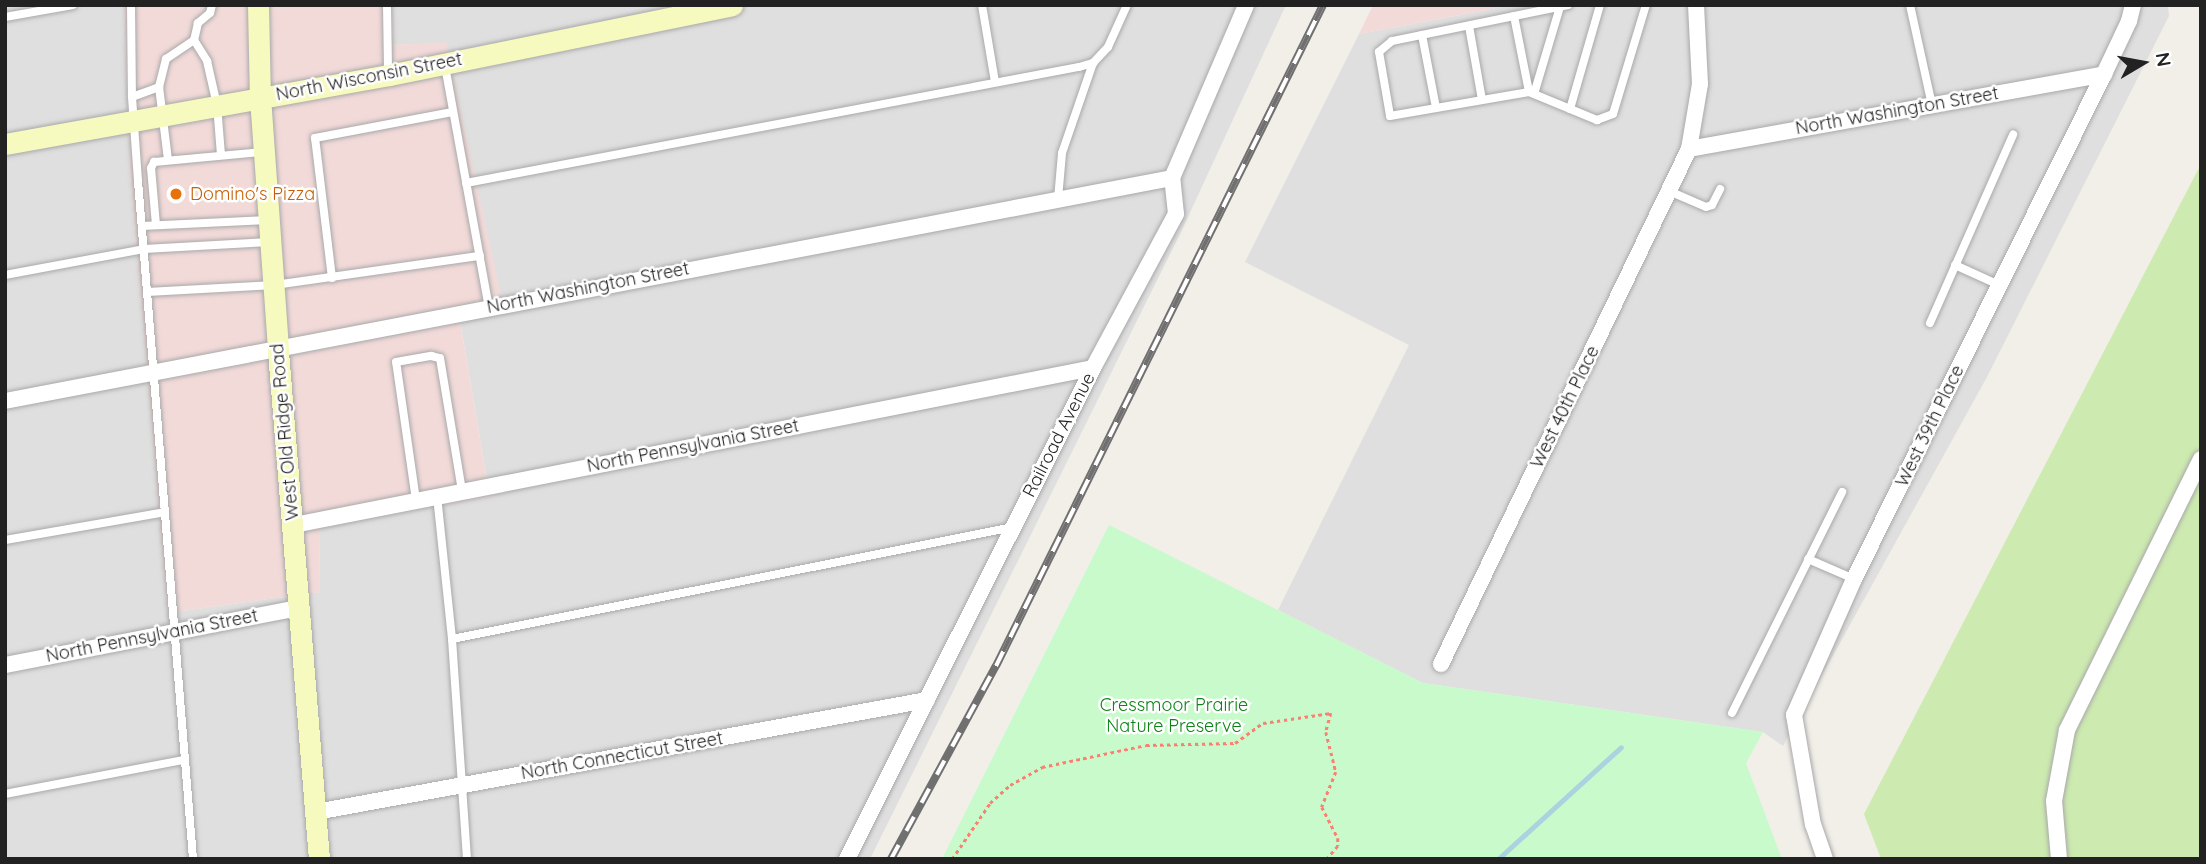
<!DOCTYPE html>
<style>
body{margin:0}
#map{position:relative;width:2206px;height:864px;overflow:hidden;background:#f2efe9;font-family:Quicksand,sans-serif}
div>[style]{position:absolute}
.residential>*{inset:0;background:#e0dfdf}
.commercial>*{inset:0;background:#f2dad9}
.grass>*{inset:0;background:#cdebb0}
.park>*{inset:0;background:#c8facc}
.stream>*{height:5px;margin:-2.5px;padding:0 2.5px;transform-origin:2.5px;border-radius:2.5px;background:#aad3df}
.path>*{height:2.5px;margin-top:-1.25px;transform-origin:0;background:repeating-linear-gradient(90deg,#fa8072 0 3.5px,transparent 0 7px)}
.roads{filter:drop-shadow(0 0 2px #a9a9a9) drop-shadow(0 0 2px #a9a9a9)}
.lane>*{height:8px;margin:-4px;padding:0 4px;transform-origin:4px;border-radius:4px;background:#fff}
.street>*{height:16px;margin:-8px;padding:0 8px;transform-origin:8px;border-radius:8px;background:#fff}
.secondary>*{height:21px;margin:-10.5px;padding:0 10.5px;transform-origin:10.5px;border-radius:10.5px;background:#f7fabf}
.rail>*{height:8px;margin-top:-4px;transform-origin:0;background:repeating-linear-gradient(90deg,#fff 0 16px,#707070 0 32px);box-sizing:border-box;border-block:2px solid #707070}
.dots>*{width:19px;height:19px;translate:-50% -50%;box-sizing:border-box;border:4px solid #fff;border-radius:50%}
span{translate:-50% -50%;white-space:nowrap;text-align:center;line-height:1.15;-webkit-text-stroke:5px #fff;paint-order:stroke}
.street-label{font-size:18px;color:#222}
.food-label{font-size:18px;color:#c56008}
.left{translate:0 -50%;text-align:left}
.park-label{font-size:18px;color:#0c8416}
.frame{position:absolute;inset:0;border:7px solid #222;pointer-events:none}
.north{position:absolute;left:2108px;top:28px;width:70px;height:70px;-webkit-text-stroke:5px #fff;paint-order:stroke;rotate:80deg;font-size:19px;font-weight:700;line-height:28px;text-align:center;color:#222}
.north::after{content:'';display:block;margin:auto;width:24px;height:32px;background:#222;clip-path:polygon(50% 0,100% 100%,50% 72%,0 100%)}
</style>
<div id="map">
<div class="residential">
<div style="clip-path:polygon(5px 5px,124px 5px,130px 173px,167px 613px,320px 592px,319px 527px,490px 497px,460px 321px,446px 43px,393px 45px,392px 5px,1286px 5px,1181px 232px,870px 859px,5px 859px)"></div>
<div style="clip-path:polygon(1513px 5px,2168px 5px,2169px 16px,1987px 377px,1783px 746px,1763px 732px,1423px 683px,1278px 610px,1409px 345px,1245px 262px,1359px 34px)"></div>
</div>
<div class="commercial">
<div style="clip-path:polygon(124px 5px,392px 5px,393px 45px,446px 42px,504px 310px,460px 322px,490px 497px,319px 527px,320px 592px,167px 613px,130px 173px)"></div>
<div style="clip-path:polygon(1373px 5px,1513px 5px,1359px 34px)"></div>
</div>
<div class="grass">
<div style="clip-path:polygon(2201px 164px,2201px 859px,1881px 859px,1864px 814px)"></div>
</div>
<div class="park">
<div style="clip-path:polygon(1109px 525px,1423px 683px,1763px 732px,1746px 763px,1782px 859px,942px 859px)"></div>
</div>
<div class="stream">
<div style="left:1498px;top:859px;width:166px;rotate:-42.3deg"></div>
</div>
<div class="path">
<div style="left:952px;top:859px;width:68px;rotate:-55.8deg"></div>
<div style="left:990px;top:803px;width:27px;rotate:-42deg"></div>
<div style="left:1010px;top:785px;width:37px;rotate:-29deg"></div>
<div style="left:1042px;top:767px;width:106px;rotate:-11.9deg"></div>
<div style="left:1146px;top:745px;width:89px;rotate:-1.3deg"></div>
<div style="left:1235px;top:743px;width:34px;rotate:-36deg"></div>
<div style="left:1263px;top:723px;width:69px;rotate:-8.4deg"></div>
<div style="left:1331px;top:713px;width:20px;rotate:105deg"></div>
<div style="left:1326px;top:732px;width:41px;rotate:76deg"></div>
<div style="left:1336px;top:772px;width:38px;rotate:112deg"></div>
<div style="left:1322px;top:807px;width:35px;rotate:63deg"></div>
<div style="left:1338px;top:838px;width:8px;rotate:90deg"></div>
<div style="left:1338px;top:846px;width:17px;rotate:130deg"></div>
</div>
<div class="roads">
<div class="lane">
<div style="left:131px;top:5px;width:92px;rotate:89.4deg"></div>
<div style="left:132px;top:97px;width:84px;rotate:85.9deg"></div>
<div style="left:138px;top:181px;width:680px;rotate:85.36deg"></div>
<div style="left:212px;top:5px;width:8px;rotate:104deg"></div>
<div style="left:210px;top:13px;width:16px;rotate:140deg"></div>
<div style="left:198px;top:23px;width:17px;rotate:103deg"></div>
<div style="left:194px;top:40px;width:25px;rotate:58deg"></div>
<div style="left:207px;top:61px;width:45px;rotate:77.2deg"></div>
<div style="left:217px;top:105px;width:50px;rotate:85.4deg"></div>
<div style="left:387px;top:5px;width:67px;rotate:89.1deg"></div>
<div style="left:982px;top:5px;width:78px;rotate:80.4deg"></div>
<div style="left:1568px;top:5px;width:180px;rotate:168.4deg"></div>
<div style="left:1392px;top:41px;width:17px;rotate:140deg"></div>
<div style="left:1379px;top:52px;width:65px;rotate:80.2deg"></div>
<div style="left:1390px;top:116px;width:141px;rotate:-9.8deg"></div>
<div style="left:1529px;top:92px;width:74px;rotate:22.4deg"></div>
<div style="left:1597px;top:120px;width:17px;rotate:-21deg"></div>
<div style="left:1613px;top:114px;width:114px;rotate:-73.2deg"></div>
<div style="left:1910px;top:5px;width:102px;rotate:77.6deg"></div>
<div style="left:1514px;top:16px;width:77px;rotate:78.8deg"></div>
<div style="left:5px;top:17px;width:69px;rotate:-10deg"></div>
<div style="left:1469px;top:26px;width:75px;rotate:80deg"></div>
<div style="left:1422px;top:35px;width:74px;rotate:79.1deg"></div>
<div style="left:445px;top:66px;width:245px;rotate:79.7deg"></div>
<div style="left:1534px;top:94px;width:91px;rotate:-73.4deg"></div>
<div style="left:132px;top:97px;width:29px;rotate:-20deg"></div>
<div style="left:1570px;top:109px;width:108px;rotate:-73.9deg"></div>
<div style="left:168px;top:160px;width:74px;rotate:-97deg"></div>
<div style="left:159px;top:87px;width:29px;rotate:-76deg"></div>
<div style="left:166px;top:59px;width:34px;rotate:-34deg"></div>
<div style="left:466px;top:183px;width:624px;rotate:-10.72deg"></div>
<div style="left:1079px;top:67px;width:15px;rotate:-16deg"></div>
<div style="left:1093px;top:63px;width:22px;rotate:-47deg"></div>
<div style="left:1108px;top:47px;width:46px;rotate:-65.7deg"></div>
<div style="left:1669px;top:191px;width:40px;rotate:23.4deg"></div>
<div style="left:1706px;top:207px;width:6px;rotate:-18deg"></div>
<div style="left:1712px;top:205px;width:18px;rotate:-63deg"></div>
<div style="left:1058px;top:199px;width:46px;rotate:-85deg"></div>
<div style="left:1062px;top:153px;width:95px;rotate:-71deg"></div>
<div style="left:156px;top:225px;width:57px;rotate:-95deg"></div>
<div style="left:151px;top:168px;width:7px;rotate:-63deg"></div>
<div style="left:154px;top:162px;width:107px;rotate:-5.3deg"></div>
<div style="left:142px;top:226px;width:126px;rotate:-2.7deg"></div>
<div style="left:1955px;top:265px;width:48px;rotate:24.4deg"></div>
<div style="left:5px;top:275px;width:141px;rotate:-10.6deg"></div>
<div style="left:144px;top:249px;width:125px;rotate:-3.2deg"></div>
<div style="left:332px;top:278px;width:141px;rotate:-96.9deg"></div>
<div style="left:315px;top:138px;width:140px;rotate:-10.7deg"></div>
<div style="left:147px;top:292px;width:128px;rotate:-3.1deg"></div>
<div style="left:275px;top:285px;width:207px;rotate:-8.1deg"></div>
<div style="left:1930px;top:323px;width:206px;rotate:-66.2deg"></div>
<div style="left:437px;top:496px;width:144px;rotate:84deg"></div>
<div style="left:452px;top:639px;width:221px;rotate:86.1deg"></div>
<div style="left:416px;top:500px;width:139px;rotate:-98.2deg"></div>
<div style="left:396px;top:362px;width:36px;rotate:-10deg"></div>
<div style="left:431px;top:356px;width:9px;rotate:13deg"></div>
<div style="left:440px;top:358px;width:135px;rotate:80.6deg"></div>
<div style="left:5px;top:540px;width:162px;rotate:-9.9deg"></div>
<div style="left:1808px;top:559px;width:50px;rotate:23.5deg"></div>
<div style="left:452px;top:639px;width:572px;rotate:-11.29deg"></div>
<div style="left:1732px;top:713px;width:247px;rotate:-63.5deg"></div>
<div style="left:5px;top:794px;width:182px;rotate:-10.8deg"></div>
</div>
<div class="street">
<div style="left:1689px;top:149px;width:422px;rotate:-10.2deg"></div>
<div style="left:5px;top:401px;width:1188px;rotate:-10.82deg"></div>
<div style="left:294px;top:525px;width:814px;rotate:-11.12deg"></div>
<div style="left:1441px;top:664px;width:572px;rotate:-64.29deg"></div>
<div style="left:1689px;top:149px;width:66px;rotate:-80.4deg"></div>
<div style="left:1700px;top:84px;width:79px;rotate:-92.9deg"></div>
<div style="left:5px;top:665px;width:299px;rotate:-11deg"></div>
<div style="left:316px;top:812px;width:621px;rotate:-10.39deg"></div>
<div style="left:847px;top:859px;width:549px;rotate:-63.39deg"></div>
<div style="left:1093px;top:368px;width:175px;rotate:-61.7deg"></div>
<div style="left:1176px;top:214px;width:36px;rotate:-96deg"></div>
<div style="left:1172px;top:178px;width:188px;rotate:-66.8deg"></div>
<div style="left:1825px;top:859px;width:36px;rotate:-109deg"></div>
<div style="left:1813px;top:825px;width:112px;rotate:-99.8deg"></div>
<div style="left:1794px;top:715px;width:149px;rotate:-66.2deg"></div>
<div style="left:1854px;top:579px;width:563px;rotate:-63.66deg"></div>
<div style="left:2104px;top:74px;width:59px;rotate:-64.7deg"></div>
<div style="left:2129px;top:21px;width:16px;rotate:-76deg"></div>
<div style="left:2059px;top:859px;width:58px;rotate:-94.9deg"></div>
<div style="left:2054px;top:801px;width:72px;rotate:-79.6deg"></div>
<div style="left:2067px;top:730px;width:302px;rotate:-63.7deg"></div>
</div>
<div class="secondary">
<div style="left:258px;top:5px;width:92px;rotate:88.8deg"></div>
<div style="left:260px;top:97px;width:255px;rotate:85.9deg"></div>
<div style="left:278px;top:351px;width:510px;rotate:85.39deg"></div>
<div style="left:5px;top:144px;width:390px;rotate:-10.2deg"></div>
<div style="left:389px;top:75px;width:350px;rotate:-11.5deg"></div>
</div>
</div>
<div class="rail">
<div style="left:891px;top:859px;width:220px;rotate:-61.5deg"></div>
<div style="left:996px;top:666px;width:737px;rotate:-63.68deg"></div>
</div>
<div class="dots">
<div style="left:176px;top:194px;background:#e8710a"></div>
</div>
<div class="street-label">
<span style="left:369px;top:77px;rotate:-11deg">North Wisconsin Street</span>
<span style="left:1897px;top:111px;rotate:-10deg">North Washington Street</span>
<span style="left:588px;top:288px;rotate:-11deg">North Washington Street</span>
<span style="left:1565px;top:407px;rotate:-64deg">West 40th Place</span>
<span style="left:1930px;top:426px;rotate:-64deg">West 39th Place</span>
<span style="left:285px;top:432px;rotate:-95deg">West Old Ridge Road</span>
<span style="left:1059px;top:435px;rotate:-63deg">Railroad Avenue</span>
<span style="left:693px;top:446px;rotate:-11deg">North Pennsylvania Street</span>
<span style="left:152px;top:636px;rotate:-11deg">North Pennsylvania Street</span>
<span style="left:622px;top:756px;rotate:-10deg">North Connecticut Street</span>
</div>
<div class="food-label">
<span class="left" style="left:190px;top:194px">Domino's Pizza</span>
</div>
<div class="park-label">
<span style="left:1174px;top:716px">Cressmoor Prairie<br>Nature Preserve</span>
</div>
<div class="frame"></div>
<div class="north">N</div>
</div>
